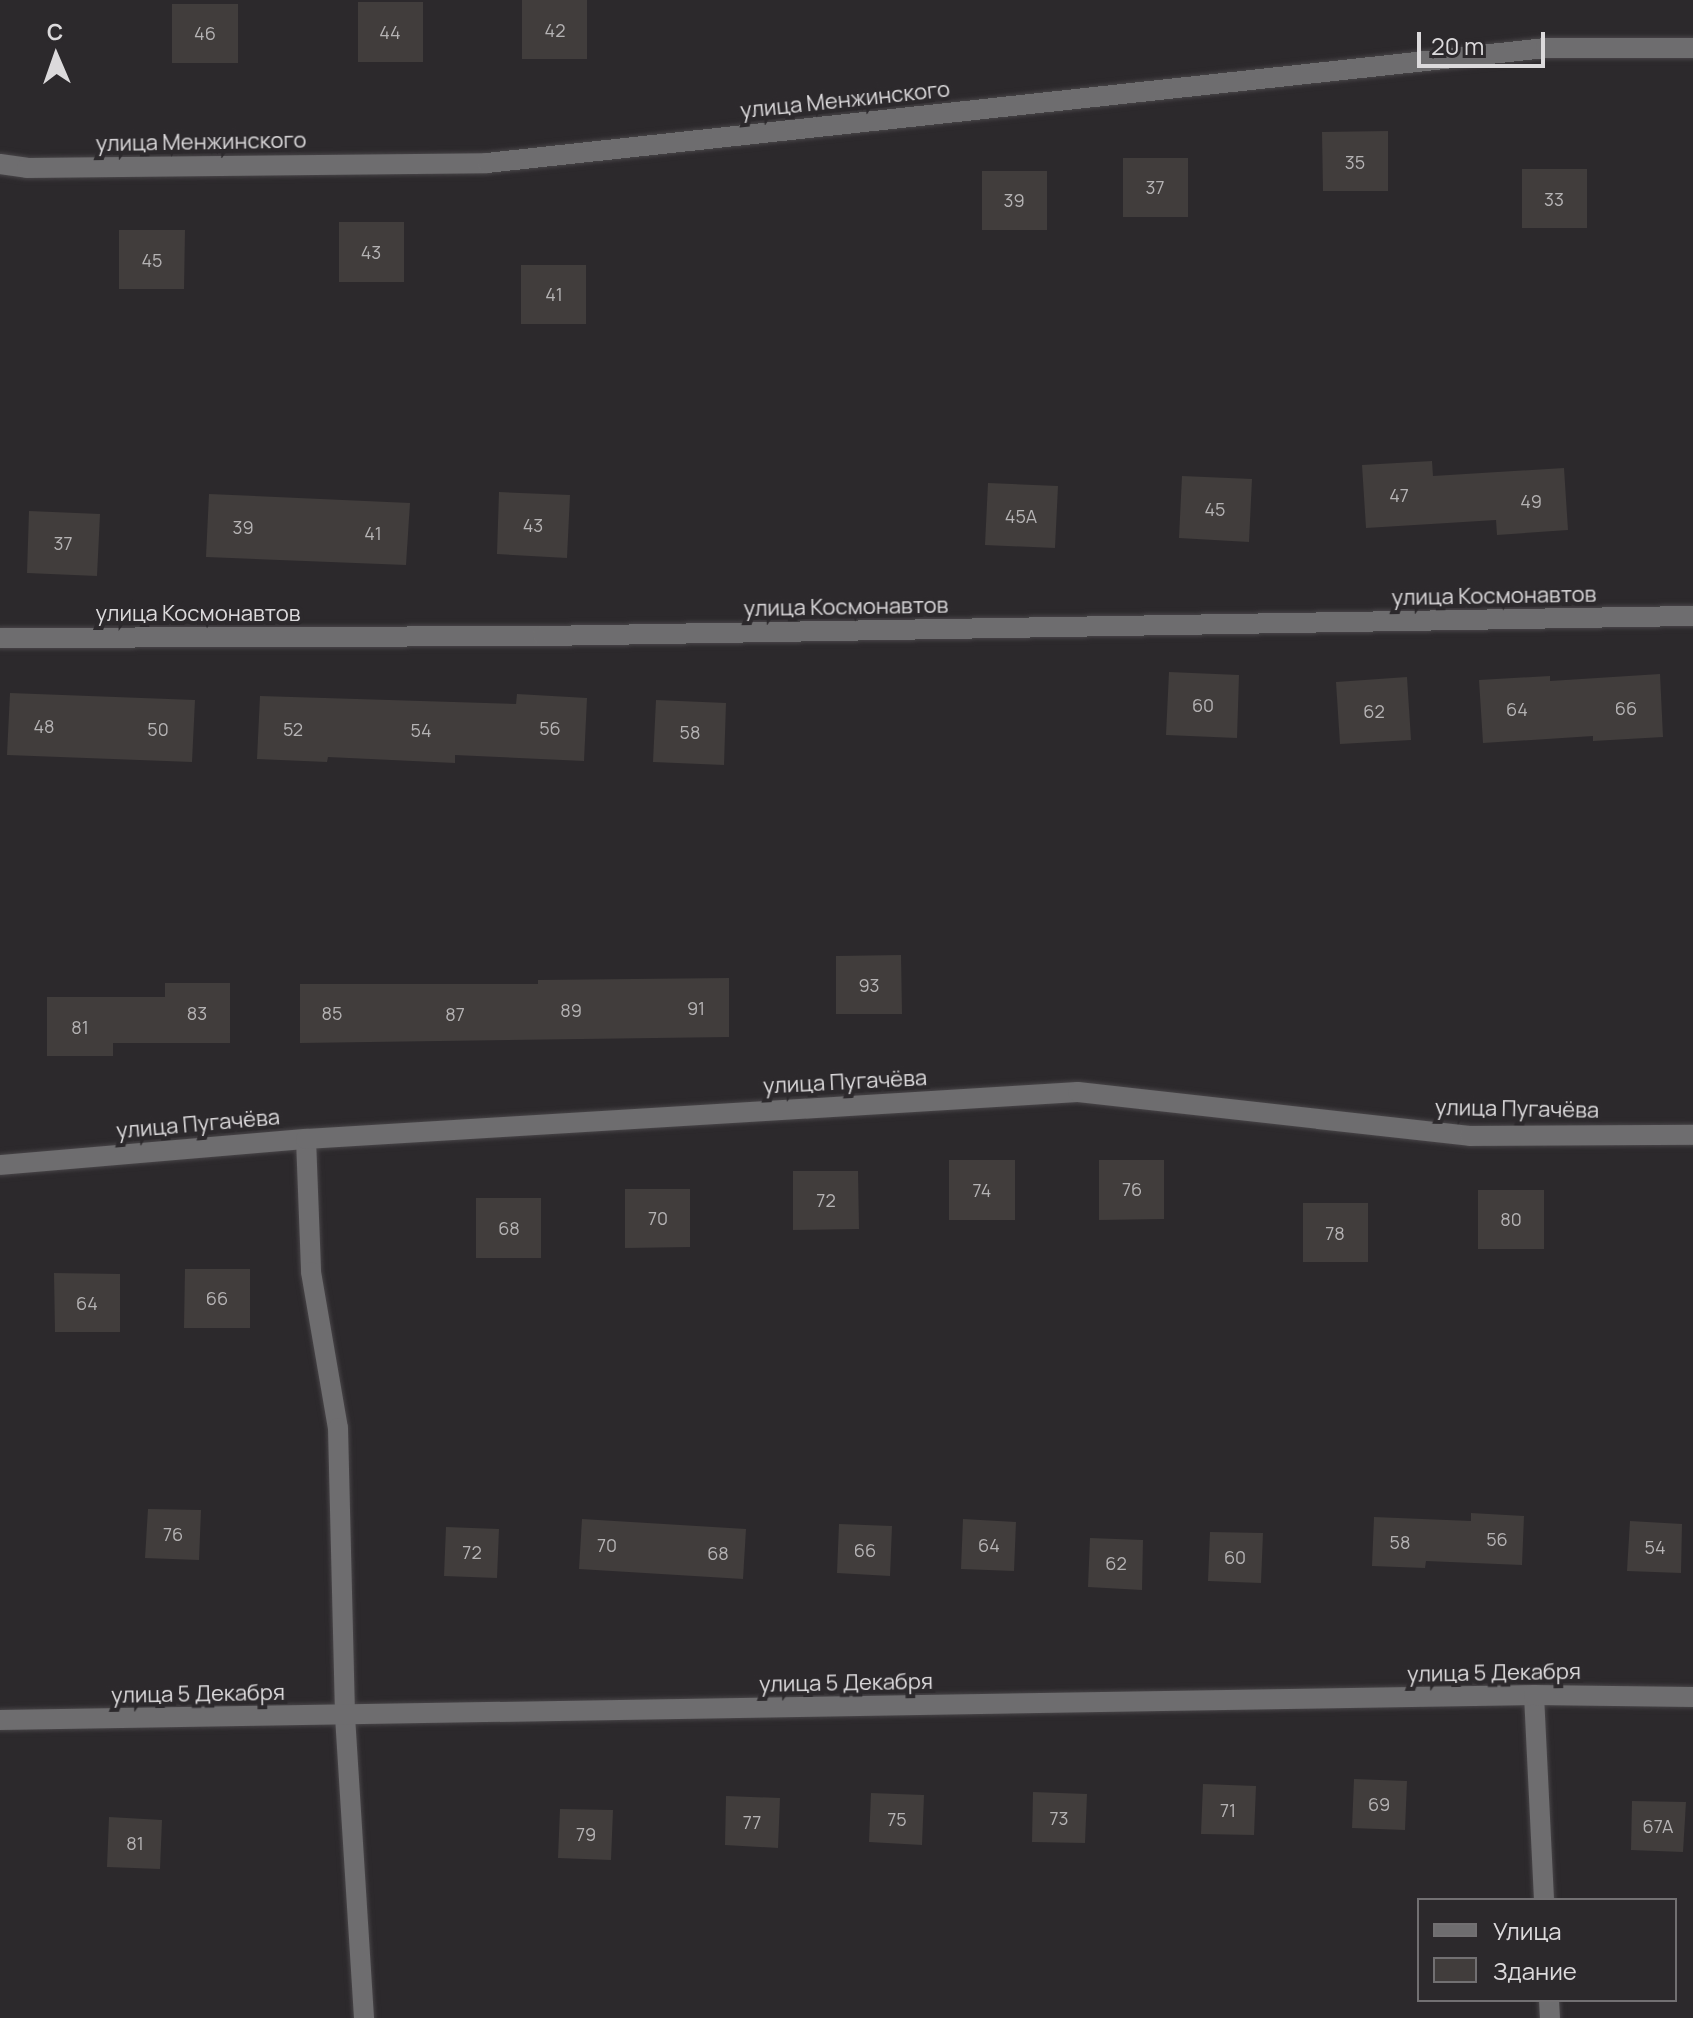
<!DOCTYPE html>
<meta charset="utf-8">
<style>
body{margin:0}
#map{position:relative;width:1693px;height:2018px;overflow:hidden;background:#2c292c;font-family:Manrope,sans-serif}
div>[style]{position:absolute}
.building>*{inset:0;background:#413d3c}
.roads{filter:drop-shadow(0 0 2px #484548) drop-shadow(0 0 2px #484548)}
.minor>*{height:20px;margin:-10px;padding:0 10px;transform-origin:10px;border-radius:10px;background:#6e6d6f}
span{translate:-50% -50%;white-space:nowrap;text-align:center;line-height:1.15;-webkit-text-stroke:8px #2c292c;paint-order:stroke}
.number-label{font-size:18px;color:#b5b3b4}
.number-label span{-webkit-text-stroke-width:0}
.street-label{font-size:22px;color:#dcdadc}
.legend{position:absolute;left:1417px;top:1898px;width:260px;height:104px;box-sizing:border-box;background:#2c292c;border:2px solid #727072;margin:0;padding:10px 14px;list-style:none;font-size:24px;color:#dcdadc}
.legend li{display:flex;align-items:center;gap:16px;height:40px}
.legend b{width:40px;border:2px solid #727072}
.north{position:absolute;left:16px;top:16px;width:80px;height:80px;-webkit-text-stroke:6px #2c292c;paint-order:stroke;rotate:358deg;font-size:22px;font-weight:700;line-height:32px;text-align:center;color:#dcdadc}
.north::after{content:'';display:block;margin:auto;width:28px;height:36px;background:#dcdadc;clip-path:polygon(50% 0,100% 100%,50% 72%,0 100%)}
.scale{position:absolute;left:1417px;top:32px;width:128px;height:36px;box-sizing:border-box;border:4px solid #dcdadc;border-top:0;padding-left:10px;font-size:24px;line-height:28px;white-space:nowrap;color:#dcdadc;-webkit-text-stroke:6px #2c292c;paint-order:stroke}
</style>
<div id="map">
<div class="building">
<div style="clip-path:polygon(522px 0,587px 0,587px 59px,522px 59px)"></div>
<div style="clip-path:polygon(358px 2px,423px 2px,423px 62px,358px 62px)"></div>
<div style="clip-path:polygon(172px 4px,238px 4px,238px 63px,172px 63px)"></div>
<div style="clip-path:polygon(1388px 131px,1388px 191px,1323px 191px,1322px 132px)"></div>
<div style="clip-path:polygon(1123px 158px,1188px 158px,1188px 217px,1123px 217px)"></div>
<div style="clip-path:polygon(1522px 169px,1587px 169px,1587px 228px,1522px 228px)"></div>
<div style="clip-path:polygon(982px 171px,1047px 171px,1047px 230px,982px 230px)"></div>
<div style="clip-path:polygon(339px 222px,404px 222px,404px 282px,339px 282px)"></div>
<div style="clip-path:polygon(119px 230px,185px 230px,184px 289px,119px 289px)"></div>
<div style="clip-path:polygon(521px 265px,586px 265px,586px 324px,521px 324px)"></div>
<div style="clip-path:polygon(1432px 461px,1433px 476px,1564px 468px,1568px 530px,1497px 535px,1496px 520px,1366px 528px,1362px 465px)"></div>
<div style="clip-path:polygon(1182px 476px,1252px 479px,1249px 542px,1179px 538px)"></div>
<div style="clip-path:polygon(988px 483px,1058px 486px,1055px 548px,985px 545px)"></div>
<div style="clip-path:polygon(499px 492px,570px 495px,567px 558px,497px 554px)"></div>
<div style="clip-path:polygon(209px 494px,410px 503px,406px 565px,206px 557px)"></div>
<div style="clip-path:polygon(29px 511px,100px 514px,97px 576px,27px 573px)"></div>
<div style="clip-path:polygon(1169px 672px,1239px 675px,1237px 738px,1166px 735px)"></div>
<div style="clip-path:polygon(1660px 674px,1663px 737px,1593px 741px,1593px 736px,1483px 743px,1479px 680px,1550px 676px,1550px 681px)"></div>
<div style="clip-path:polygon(1407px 677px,1411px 740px,1340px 744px,1336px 682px)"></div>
<div style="clip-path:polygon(10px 693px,195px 700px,192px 762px,7px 755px)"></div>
<div style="clip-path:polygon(517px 694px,587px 698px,584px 761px,455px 755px,455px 763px,328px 757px,327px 762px,257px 759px,260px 696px,516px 704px)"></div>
<div style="clip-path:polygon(656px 700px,726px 703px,724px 765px,653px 762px)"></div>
<div style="clip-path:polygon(901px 955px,902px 1014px,836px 1014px,836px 956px)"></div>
<div style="clip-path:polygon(729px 978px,729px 1037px,300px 1043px,300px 984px,538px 984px,538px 980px)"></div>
<div style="clip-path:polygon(165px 983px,230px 983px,230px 1043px,113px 1043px,113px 1056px,47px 1056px,47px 997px,165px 997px)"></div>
<div style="clip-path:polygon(949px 1160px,1015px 1160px,1015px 1220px,949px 1220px)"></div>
<div style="clip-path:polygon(1099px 1160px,1164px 1160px,1164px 1219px,1099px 1220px)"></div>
<div style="clip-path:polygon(793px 1171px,858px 1171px,859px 1229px,793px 1230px)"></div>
<div style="clip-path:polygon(625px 1189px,690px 1189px,690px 1247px,625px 1248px)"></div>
<div style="clip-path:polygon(1478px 1190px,1544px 1190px,1544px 1249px,1478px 1249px)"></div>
<div style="clip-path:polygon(476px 1198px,541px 1198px,541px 1258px,476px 1258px)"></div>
<div style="clip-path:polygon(1303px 1203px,1368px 1203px,1368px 1262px,1303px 1262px)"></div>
<div style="clip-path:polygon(185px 1269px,250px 1269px,250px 1328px,184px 1328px)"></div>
<div style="clip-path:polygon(54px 1273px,120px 1274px,120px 1332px,55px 1332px)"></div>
<div style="clip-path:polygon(148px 1509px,201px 1510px,199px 1560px,145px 1558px)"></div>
<div style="clip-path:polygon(1471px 1513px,1524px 1516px,1522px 1565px,1426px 1561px,1425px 1568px,1372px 1566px,1374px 1517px,1471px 1521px)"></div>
<div style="clip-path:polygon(582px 1519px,746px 1529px,743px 1579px,579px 1569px)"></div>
<div style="clip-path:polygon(963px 1519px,1016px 1522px,1014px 1571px,961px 1569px)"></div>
<div style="clip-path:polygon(1630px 1521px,1682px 1524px,1681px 1573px,1627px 1571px)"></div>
<div style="clip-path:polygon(839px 1524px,892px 1526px,890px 1576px,837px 1573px)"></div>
<div style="clip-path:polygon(446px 1527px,499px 1529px,497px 1578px,444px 1576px)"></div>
<div style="clip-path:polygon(1210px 1532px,1263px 1533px,1261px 1583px,1208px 1581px)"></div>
<div style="clip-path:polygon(1090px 1538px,1143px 1540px,1142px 1590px,1088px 1587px)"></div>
<div style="clip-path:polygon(1354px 1779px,1407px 1781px,1405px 1830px,1352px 1828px)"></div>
<div style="clip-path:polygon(1203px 1784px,1256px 1786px,1254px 1835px,1201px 1834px)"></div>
<div style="clip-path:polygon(1033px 1792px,1087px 1794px,1085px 1843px,1032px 1842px)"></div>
<div style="clip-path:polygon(871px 1793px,924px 1795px,922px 1845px,869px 1842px)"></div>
<div style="clip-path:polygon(726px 1796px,780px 1798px,778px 1848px,725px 1845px)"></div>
<div style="clip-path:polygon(1632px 1801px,1686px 1802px,1683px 1852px,1631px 1850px)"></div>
<div style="clip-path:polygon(560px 1809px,613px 1810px,611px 1860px,558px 1858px)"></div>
<div style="clip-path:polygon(109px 1817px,162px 1820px,160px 1869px,107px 1867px)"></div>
</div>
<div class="roads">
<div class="minor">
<div style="left:0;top:164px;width:27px;rotate:8deg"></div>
<div style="left:27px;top:168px;width:460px;rotate:-0.6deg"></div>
<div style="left:487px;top:163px;width:1065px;rotate:-6.2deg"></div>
<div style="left:1546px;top:48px;width:147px"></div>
<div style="left:0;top:638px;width:543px;rotate:-0.21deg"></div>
<div style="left:543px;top:636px;width:1150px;rotate:-1deg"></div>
<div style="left:306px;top:1139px;width:133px;rotate:87.8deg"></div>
<div style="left:311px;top:1272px;width:158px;rotate:80.2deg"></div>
<div style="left:338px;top:1428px;width:288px;rotate:88.6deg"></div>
<div style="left:345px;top:1716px;width:303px;rotate:86.4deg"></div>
<div style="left:0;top:1165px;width:307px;rotate:-4.9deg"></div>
<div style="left:306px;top:1139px;width:773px;rotate:-3.48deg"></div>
<div style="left:1078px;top:1092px;width:394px;rotate:6.4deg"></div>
<div style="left:1470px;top:1136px;width:223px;rotate:-0.3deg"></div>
<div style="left:1534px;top:1695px;width:205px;rotate:87.2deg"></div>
<div style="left:0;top:1720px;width:1534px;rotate:-0.93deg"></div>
<div style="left:1534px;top:1695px;width:159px;rotate:0.7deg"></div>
<div style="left:1549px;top:2000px;width:18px;rotate:87deg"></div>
</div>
</div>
<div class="number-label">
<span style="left:555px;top:30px">42</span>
<span style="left:390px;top:32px">44</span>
<span style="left:205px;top:33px">46</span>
<span style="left:1355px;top:162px">35</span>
<span style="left:1155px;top:187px">37</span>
<span style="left:1554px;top:199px">33</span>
<span style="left:1014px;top:200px">39</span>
<span style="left:371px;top:252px">43</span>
<span style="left:152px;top:260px">45</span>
<span style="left:554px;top:294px">41</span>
<span style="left:1399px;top:495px">47</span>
<span style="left:1531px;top:501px">49</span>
<span style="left:1215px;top:509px">45</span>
<span style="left:1021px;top:516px">45А</span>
<span style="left:533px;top:525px">43</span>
<span style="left:243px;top:527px">39</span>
<span style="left:373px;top:533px">41</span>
<span style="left:63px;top:543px">37</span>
<span style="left:1203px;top:705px">60</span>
<span style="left:1626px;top:708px">66</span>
<span style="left:1517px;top:709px">64</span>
<span style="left:1374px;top:711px">62</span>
<span style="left:44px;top:726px">48</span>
<span style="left:550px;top:728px">56</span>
<span style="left:158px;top:729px">50</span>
<span style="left:293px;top:729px">52</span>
<span style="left:421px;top:730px">54</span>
<span style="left:690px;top:732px">58</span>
<span style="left:869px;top:985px">93</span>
<span style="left:696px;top:1008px">91</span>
<span style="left:571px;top:1010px">89</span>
<span style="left:197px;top:1013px">83</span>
<span style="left:332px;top:1013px">85</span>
<span style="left:455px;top:1014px">87</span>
<span style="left:80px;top:1027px">81</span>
<span style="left:1132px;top:1189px">76</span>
<span style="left:982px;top:1190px">74</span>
<span style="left:826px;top:1200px">72</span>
<span style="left:658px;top:1218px">70</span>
<span style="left:1511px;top:1219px">80</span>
<span style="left:509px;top:1228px">68</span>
<span style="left:1335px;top:1233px">78</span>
<span style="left:217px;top:1298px">66</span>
<span style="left:87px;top:1303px">64</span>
<span style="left:173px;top:1534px">76</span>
<span style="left:1497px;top:1539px">56</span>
<span style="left:1400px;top:1542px">58</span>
<span style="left:607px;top:1545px">70</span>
<span style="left:989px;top:1545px">64</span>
<span style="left:1655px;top:1547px">54</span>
<span style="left:865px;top:1550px">66</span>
<span style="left:472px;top:1552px">72</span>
<span style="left:718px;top:1553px">68</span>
<span style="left:1235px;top:1557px">60</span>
<span style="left:1116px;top:1563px">62</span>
<span style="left:1379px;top:1804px">69</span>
<span style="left:1228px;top:1810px">71</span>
<span style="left:1059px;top:1818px">73</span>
<span style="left:897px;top:1819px">75</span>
<span style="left:752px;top:1822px">77</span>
<span style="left:1658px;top:1826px">67А</span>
<span style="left:586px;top:1834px">79</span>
<span style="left:135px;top:1843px">81</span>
</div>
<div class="street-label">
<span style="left:845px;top:100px;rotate:-6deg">улица Менжинского</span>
<span style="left:201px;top:142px;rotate:-1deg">улица Менжинского</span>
<span style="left:1494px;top:596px;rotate:-1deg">улица Космонавтов</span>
<span style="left:846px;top:607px;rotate:-1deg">улица Космонавтов</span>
<span style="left:198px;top:614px">улица Космонавтов</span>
<span style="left:845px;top:1082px;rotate:-3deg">улица Пугачёва</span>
<span style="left:1517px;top:1109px;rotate:1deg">улица Пугачёва</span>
<span style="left:198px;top:1124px;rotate:-5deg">улица Пугачёва</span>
<span style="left:1494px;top:1673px;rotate:-1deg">улица 5 Декабря</span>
<span style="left:846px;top:1683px;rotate:-1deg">улица 5 Декабря</span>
<span style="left:198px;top:1694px;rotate:-1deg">улица 5 Декабря</span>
</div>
<ul class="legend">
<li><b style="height:10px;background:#6e6d6f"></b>Улица</li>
<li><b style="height:22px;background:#413d3c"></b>Здание</li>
</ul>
<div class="north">С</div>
<div class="scale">20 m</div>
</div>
